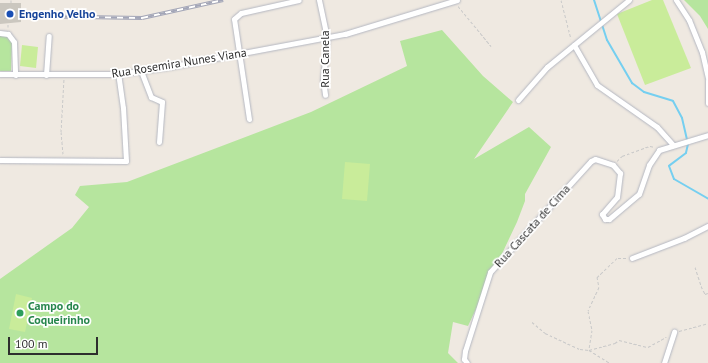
<!DOCTYPE html>
<style>
body{margin:0}
#map{position:relative;width:708px;height:363px;overflow:hidden;background:#efe9e1;font-family:"PT Sans",sans-serif}
div>[style]{position:absolute}
.green>*{inset:0;background:#b6e59e}
.pitch>*{inset:0;background:#c9ec9a}
.stream>*{height:2px;margin:-1px;padding:0 1px;transform-origin:1px;border-radius:1px;background:#75cff0}
.building>*{inset:0;background:#cbc7bf}
.path>*{height:1px;margin-top:-0.5px;transform-origin:0;background:repeating-linear-gradient(90deg,#c9c9c9 0 3px,transparent 0 5px)}
.roads{filter:drop-shadow(0 0 1px #b4b7c1) drop-shadow(0 0 1px #b4b7c1)}
.minor>*{height:5px;margin:-2.5px;padding:0 2.5px;transform-origin:2.5px;border-radius:2.5px;background:#fff}
.rail>*{height:3.5px;margin-top:-1.75px;transform-origin:0;background:repeating-linear-gradient(90deg,#fff 0 6px,#a3a6b8 0 12px);box-sizing:border-box;border-block:1px solid #a3a6b8}
.dots>*{width:11px;height:11px;translate:-50% -50%;box-sizing:border-box;border:2px solid #fff;border-radius:50%}
span{translate:-50% -50%;white-space:nowrap;text-align:center;line-height:1.15;-webkit-text-stroke:3.5px #fff;paint-order:stroke}
.transit-label{font-size:12px;color:#164399;font-weight:700}
.left{translate:0 -50%;text-align:left}
.street-label{font-size:12px;color:#2e2e2e}
.leisure-label{font-size:12px;color:#27864d;font-weight:700}
.scale{position:absolute;left:8px;top:337px;width:90px;height:18px;box-sizing:border-box;border:2px solid #2e2e2e;border-top:0;padding-left:5px;font-size:12px;line-height:14px;white-space:nowrap;color:#2e2e2e;-webkit-text-stroke:3px #fff;paint-order:stroke}
</style>
<div id="map">
<div class="green">
<div style="clip-path:polygon(684px 0,708px 0,708px 29px,700px 16px)"></div>
<div style="clip-path:polygon(442px 30px,483px 76px,513px 102px,474px 159px,529px 127px,551px 147px,525px 194px,525px 201px,517px 222px,468px 326px,453px 322px,448px 353px,458px 363px,0 363px,0 279px,72px 228px,89px 207px,75px 195px,80px 186px,127px 182px,311px 112px,407px 66px,400px 41px)"></div>
<div style="clip-path:polygon(0 36px,9px 36px,12px 40px,11px 71px,0 71px)"></div>
</div>
<div class="pitch">
<div style="clip-path:polygon(652px 0,663px 0,691px 68px,645px 85px,617px 14px)"></div>
<div style="clip-path:polygon(22px 45px,38px 47px,36px 68px,20px 66px)"></div>
<div style="clip-path:polygon(345px 162px,370px 164px,367px 201px,342px 199px)"></div>
<div style="clip-path:polygon(16px 294px,32px 298px,25px 332px,9px 329px)"></div>
</div>
<div class="stream">
<div style="left:594px;top:0;width:42px;rotate:72deg"></div>
<div style="left:607px;top:40px;width:50px;rotate:59.8deg"></div>
<div style="left:632px;top:83px;width:15px;rotate:37deg"></div>
<div style="left:644px;top:92px;width:30px;rotate:17deg"></div>
<div style="left:673px;top:101px;width:19px;rotate:62deg"></div>
<div style="left:682px;top:118px;width:27px;rotate:77deg"></div>
<div style="left:688px;top:144px;width:9px;rotate:103deg"></div>
<div style="left:686px;top:153px;width:21px;rotate:143deg"></div>
<div style="left:669px;top:166px;width:14px;rotate:69deg"></div>
<div style="left:674px;top:179px;width:39px;rotate:30deg"></div>
</div>
<div class="building">
<div style="clip-path:polygon(0 3px,21px 3px,21px 22px,0 24px)"></div>
</div>
<div class="path">
<div style="left:561px;top:0;width:40px;rotate:75.6deg"></div>
<div style="left:11px;top:3px;width:3px;rotate:-90deg"></div>
<div style="left:458px;top:6px;width:52px;rotate:50.5deg"></div>
<div style="left:8px;top:24px;width:3px;rotate:90deg"></div>
<div style="left:63px;top:154px;width:22px;rotate:-95deg"></div>
<div style="left:61px;top:132px;width:53px;rotate:-86.8deg"></div>
<div style="left:617px;top:161px;width:7px;rotate:-45deg"></div>
<div style="left:622px;top:156px;width:30px;rotate:-20deg"></div>
<div style="left:650px;top:146px;width:5px;rotate:11deg"></div>
<div style="left:626px;top:258px;width:9px;rotate:180deg"></div>
<div style="left:617px;top:258px;width:28px;rotate:136deg"></div>
<div style="left:597px;top:277px;width:10px;rotate:79deg"></div>
<div style="left:599px;top:287px;width:26px;rotate:115deg"></div>
<div style="left:588px;top:311px;width:19px;rotate:78deg"></div>
<div style="left:592px;top:330px;width:20px;rotate:99deg"></div>
<div style="left:589px;top:350px;width:27px;rotate:-15deg"></div>
<div style="left:615px;top:343px;width:5px;rotate:-37deg"></div>
<div style="left:619px;top:340px;width:30px;rotate:14deg"></div>
<div style="left:648px;top:347px;width:21px;rotate:-29deg"></div>
<div style="left:695px;top:267px;width:20px;rotate:72deg"></div>
<div style="left:701px;top:286px;width:9px;rotate:63deg"></div>
<div style="left:705px;top:294px;width:3px;rotate:-18deg"></div>
<div style="left:532px;top:322px;width:17px;rotate:40deg"></div>
<div style="left:545px;top:333px;width:38px;rotate:25deg"></div>
<div style="left:580px;top:349px;width:9px;rotate:6deg"></div>
<div style="left:589px;top:350px;width:25px;rotate:32deg"></div>
<div style="left:679px;top:331px;width:30px;rotate:-15deg"></div>
</div>
<div class="roads">
<div class="minor">
<div style="left:319px;top:0;width:39px;rotate:78deg"></div>
<div style="left:327px;top:38px;width:42px;rotate:95.4deg"></div>
<div style="left:323px;top:80px;width:15px;rotate:82deg"></div>
<div style="left:676px;top:0;width:24px;rotate:57deg"></div>
<div style="left:689px;top:20px;width:35px;rotate:68deg"></div>
<div style="left:702px;top:52px;width:26px;rotate:77deg"></div>
<div style="left:0;top:33px;width:8px;rotate:7deg"></div>
<div style="left:8px;top:34px;width:10px;rotate:53deg"></div>
<div style="left:14px;top:42px;width:33px;rotate:88deg"></div>
<div style="left:574px;top:45px;width:46px;rotate:60.1deg"></div>
<div style="left:597px;top:85px;width:73px;rotate:35deg"></div>
<div style="left:657px;top:127px;width:24px;rotate:48deg"></div>
<div style="left:141px;top:71px;width:28px;rotate:69deg"></div>
<div style="left:151px;top:97px;width:12px;rotate:24deg"></div>
<div style="left:162px;top:102px;width:40px;rotate:94.3deg"></div>
<div style="left:0;top:74px;width:118px"></div>
<div style="left:118px;top:74px;width:50px;rotate:-8deg"></div>
<div style="left:168px;top:67px;width:180px;rotate:-10.6deg"></div>
<div style="left:345px;top:34px;width:117px;rotate:-16.9deg"></div>
<div style="left:46px;top:75px;width:39px;rotate:-86deg"></div>
<div style="left:708px;top:80px;width:23px;rotate:90deg"></div>
<div style="left:518px;top:100px;width:44px;rotate:-48.7deg"></div>
<div style="left:547px;top:67px;width:106px;rotate:-39.3deg"></div>
<div style="left:249px;top:119px;width:101px;rotate:-98.5deg"></div>
<div style="left:234px;top:19px;width:9px;rotate:-41deg"></div>
<div style="left:241px;top:13px;width:59px;rotate:-12.6deg"></div>
<div style="left:0;top:160px;width:126px;rotate:0.5deg"></div>
<div style="left:126px;top:161px;width:53px;rotate:-93.2deg"></div>
<div style="left:123px;top:108px;width:34px;rotate:-98deg"></div>
<div style="left:632px;top:258px;width:56px;rotate:-21deg"></div>
<div style="left:684px;top:238px;width:27px;rotate:-27deg"></div>
<div style="left:467px;top:363px;width:5px;rotate:-127deg"></div>
<div style="left:464px;top:359px;width:8px;rotate:-83deg"></div>
<div style="left:465px;top:351px;width:83px;rotate:-72.4deg"></div>
<div style="left:490px;top:272px;width:150px;rotate:-47.7deg"></div>
<div style="left:591px;top:161px;width:4px;rotate:-27deg"></div>
<div style="left:595px;top:159px;width:19px;rotate:18deg"></div>
<div style="left:613px;top:165px;width:11px;rotate:49deg"></div>
<div style="left:620px;top:173px;width:24px;rotate:97deg"></div>
<div style="left:617px;top:197px;width:23px;rotate:131deg"></div>
<div style="left:602px;top:214px;width:6px;rotate:59deg"></div>
<div style="left:605px;top:219px;width:4px"></div>
<div style="left:609px;top:219px;width:39px;rotate:-40deg"></div>
<div style="left:639px;top:194px;width:31px;rotate:-71deg"></div>
<div style="left:649px;top:165px;width:18px;rotate:-56deg"></div>
<div style="left:659px;top:150px;width:51px;rotate:-17deg"></div>
<div style="left:664px;top:363px;width:33px;rotate:-72deg"></div>
</div>
</div>
<div class="rail">
<div style="left:21px;top:16px;width:121px;rotate:0.9deg"></div>
<div style="left:142px;top:18px;width:83px;rotate:-12.5deg"></div>
</div>
<div class="dots">
<div style="left:10px;top:14px;background:#1a4fb4"></div>
<div style="left:20px;top:313px;background:#2e9e5b"></div>
</div>
<div class="transit-label">
<span class="left" style="left:19px;top:14px">Engenho Velho</span>
</div>
<div class="street-label">
<span style="left:325px;top:59px;rotate:-90deg">Rua Canela</span>
<span style="left:179px;top:63px;rotate:-9deg">Rua Rosemira Nunes Viana</span>
<span style="left:532px;top:226px;rotate:-48deg">Rua Cascata de Cima</span>
</div>
<div class="leisure-label">
<span class="left" style="left:28px;top:313px">Campo do<br>Coqueirinho</span>
</div>
<div class="scale">100 m</div>
</div>
